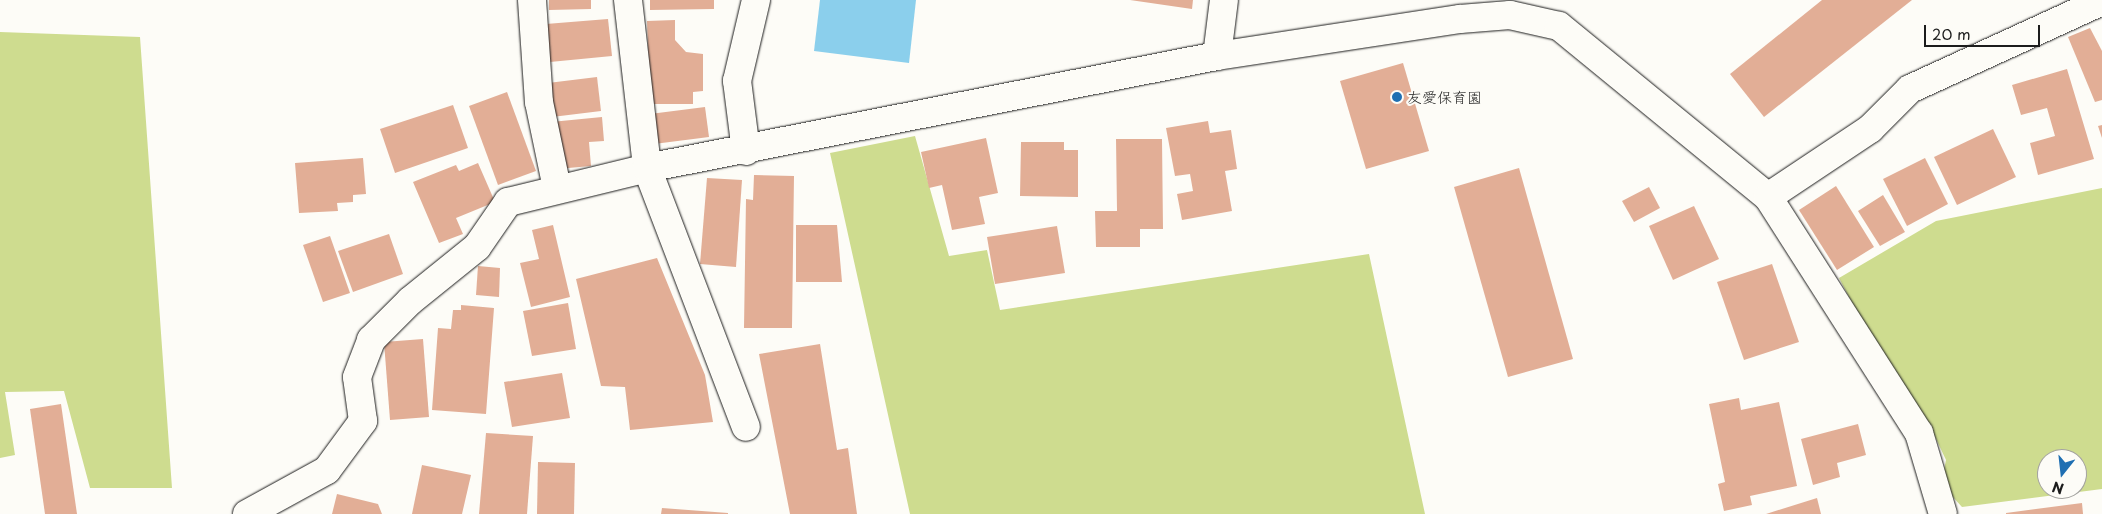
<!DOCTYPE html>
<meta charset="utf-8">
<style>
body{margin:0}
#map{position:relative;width:2102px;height:514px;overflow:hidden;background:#fdfcf7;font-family:"Playpen Sans","Klee One",sans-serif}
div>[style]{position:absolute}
.green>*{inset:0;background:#cedc8f}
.water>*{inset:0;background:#8bcfec}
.building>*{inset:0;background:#e2ae96}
.roads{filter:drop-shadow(0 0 1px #1c1c1c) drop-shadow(0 0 1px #1c1c1c)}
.minor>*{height:28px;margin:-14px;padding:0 14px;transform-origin:14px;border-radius:14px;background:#fdfcf7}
.dots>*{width:14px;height:14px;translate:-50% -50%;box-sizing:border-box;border:2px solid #fdfcf7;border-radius:50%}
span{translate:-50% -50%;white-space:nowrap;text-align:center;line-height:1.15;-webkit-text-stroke:4px #fdfcf7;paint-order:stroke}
.poi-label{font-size:15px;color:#1c1c1c}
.left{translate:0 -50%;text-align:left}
.north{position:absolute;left:2037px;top:449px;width:50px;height:50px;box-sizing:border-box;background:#fdfcf7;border:1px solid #a3a29f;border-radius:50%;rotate:196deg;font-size:14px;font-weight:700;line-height:20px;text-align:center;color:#1c1c1c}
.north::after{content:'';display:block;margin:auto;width:18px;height:22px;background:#1f6fb2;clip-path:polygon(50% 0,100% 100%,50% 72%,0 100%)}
.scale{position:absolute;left:1924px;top:25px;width:116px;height:22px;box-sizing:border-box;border:2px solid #1c1c1c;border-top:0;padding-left:6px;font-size:15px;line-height:18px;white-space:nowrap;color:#1c1c1c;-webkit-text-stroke:4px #fdfcf7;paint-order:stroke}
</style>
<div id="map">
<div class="green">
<div style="clip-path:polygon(0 32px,140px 37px,172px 488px,90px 488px,64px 391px,5px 392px,15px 455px,0 458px)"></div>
<div style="clip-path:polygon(915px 136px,949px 256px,987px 250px,1000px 310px,1369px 254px,1425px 514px,910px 514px,830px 153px)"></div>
<div style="clip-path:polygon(evenodd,2102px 188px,2102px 489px,1962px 507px,1941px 484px,1946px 460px,1930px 426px,1882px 359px,1839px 278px,1936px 221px,2102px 188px,2047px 459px,2077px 459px,2077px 489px,2047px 489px,2047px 459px)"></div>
</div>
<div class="water">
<div style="clip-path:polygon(820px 0,916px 0,909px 63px,814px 51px)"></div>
</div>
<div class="building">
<div style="clip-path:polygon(549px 0,591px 0,591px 9px,549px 10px)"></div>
<div style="clip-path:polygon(650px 0,714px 0,714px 9px,650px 10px)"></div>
<div style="clip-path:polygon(1130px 0,1193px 0,1192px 9px)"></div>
<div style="clip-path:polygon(1822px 0,1912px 0,1764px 117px,1730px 74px)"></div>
<div style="clip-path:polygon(608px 19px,612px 56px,550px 62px,546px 24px)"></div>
<div style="clip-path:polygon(675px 20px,675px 40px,686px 52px,703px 54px,703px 91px,693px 92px,693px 104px,650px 104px,647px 21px)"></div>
<div style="clip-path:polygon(2090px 28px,2102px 51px,2102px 100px,2095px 102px,2068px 37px)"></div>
<div style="clip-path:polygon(1403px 63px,1429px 151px,1366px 169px,1340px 81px)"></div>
<div style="clip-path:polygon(2067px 69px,2094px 159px,2038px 175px,2030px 143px,2055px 136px,2047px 108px,2021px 115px,2012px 85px)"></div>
<div style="clip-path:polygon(597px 77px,601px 111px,552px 117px,548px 83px)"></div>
<div style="clip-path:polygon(507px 92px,536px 171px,498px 185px,469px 106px)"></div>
<div style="clip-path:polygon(453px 105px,468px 148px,395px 173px,380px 129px)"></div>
<div style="clip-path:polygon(705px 107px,709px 137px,654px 144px,650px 114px)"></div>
<div style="clip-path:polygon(602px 117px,604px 141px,589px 142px,591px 166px,557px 169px,551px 122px)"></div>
<div style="clip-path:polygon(1208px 121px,1210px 133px,1231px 130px,1237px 169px,1225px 171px,1232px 211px,1182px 220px,1177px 194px,1193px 191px,1190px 174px,1175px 176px,1166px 128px)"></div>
<div style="clip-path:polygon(2102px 125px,2102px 138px,2098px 126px)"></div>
<div style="clip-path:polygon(1993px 129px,2016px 177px,1957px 205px,1934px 157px)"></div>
<div style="clip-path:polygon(986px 138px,998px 193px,979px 197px,985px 224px,952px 230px,942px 185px,929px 188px,921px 152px)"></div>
<div style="clip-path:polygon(1116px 139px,1162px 139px,1163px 229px,1140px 229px,1140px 247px,1096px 247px,1095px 211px,1117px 211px)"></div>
<div style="clip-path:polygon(1021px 142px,1064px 142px,1064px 150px,1078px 150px,1078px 197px,1020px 196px)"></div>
<div style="clip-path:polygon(363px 158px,366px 194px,353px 195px,353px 202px,337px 203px,338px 211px,299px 213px,295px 163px)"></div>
<div style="clip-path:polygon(1925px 158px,1948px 204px,1907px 226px,1883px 179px)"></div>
<div style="clip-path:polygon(478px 163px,495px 202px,456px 218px,463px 234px,439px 243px,413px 182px,456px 165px,459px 171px)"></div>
<div style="clip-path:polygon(1519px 168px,1573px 359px,1508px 377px,1454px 187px)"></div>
<div style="clip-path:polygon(754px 175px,794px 176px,792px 328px,744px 328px,746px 199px,753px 200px)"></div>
<div style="clip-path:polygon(707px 178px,742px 180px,736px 267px,700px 264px)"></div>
<div style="clip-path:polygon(1836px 186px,1874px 247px,1837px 270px,1799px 210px)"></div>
<div style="clip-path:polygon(1649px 187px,1660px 208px,1634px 222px,1622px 201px)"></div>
<div style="clip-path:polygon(1883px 195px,1905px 232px,1880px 246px,1858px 211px)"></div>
<div style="clip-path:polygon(1694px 206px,1719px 259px,1673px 280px,1649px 226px)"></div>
<div style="clip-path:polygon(553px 225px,570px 297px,531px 307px,520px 263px,539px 259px,532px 230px)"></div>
<div style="clip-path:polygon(796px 225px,837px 225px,842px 282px,796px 282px)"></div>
<div style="clip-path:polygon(1057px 226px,1065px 273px,995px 284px,987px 237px)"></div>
<div style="clip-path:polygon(389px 234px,403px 274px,353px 292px,338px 251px)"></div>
<div style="clip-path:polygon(330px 236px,350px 293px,323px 302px,303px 245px)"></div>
<div style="clip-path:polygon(657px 258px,705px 375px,713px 422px,630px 430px,625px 387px,601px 386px,576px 279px)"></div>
<div style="clip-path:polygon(1772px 264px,1799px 342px,1744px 360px,1717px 282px)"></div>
<div style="clip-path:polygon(478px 266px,500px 268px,499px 297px,476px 295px)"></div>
<div style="clip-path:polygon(568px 303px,576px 349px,532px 356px,523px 311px)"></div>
<div style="clip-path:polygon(461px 305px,494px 308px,486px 414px,432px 410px,438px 328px,451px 329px,453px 310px,461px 310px)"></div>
<div style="clip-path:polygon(423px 339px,429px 417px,390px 420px,384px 342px)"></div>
<div style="clip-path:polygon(820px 344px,837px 450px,848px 448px,857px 514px,790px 514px,759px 354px)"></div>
<div style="clip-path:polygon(562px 373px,570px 418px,512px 427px,504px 382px)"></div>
<div style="clip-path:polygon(1739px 398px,1741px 410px,1779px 402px,1797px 486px,1750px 496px,1752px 505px,1724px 511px,1718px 484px,1725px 482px,1709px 404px)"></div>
<div style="clip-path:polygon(61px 404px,77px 514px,45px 514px,30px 409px)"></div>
<div style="clip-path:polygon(1858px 424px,1866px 455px,1837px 463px,1840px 477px,1813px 485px,1801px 439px)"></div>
<div style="clip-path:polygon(486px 433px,533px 436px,527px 514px,479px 514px)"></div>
<div style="clip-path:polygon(538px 462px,575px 463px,574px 514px,537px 514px)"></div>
<div style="clip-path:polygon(422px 465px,471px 475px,462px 514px,412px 514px)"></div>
<div style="clip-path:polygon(337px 494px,378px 504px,382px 514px,332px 514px)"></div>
<div style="clip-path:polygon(1817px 498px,1821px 514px,1766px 514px)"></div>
<div style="clip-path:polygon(2082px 503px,2083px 514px,2006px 514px,2006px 513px)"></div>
<div style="clip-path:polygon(662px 508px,728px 513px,728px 514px,661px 514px)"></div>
</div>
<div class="roads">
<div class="minor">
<div style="left:532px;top:0;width:102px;rotate:86.1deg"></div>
<div style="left:539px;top:102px;width:88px;rotate:78.2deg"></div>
<div style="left:628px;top:0;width:169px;rotate:83.5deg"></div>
<div style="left:647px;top:168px;width:277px;rotate:69.1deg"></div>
<div style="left:1217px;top:56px;width:56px;rotate:-82.9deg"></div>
<div style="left:746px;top:151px;width:71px;rotate:-97.3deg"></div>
<div style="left:737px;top:81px;width:83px;rotate:-76.8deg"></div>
<div style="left:1768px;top:197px;width:123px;rotate:-33.7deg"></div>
<div style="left:1870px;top:129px;width:57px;rotate:-45deg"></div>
<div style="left:1910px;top:89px;width:211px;rotate:-24.6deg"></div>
<div style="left:247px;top:514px;width:91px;rotate:-28.8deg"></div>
<div style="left:327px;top:470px;width:61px;rotate:-53.7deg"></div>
<div style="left:363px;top:421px;width:44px;rotate:-97.8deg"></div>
<div style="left:357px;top:377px;width:40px;rotate:-69deg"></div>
<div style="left:371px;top:340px;width:55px;rotate:-45deg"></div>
<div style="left:410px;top:301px;width:86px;rotate:-38.9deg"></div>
<div style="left:477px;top:247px;width:55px;rotate:-55.4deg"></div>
<div style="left:508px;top:202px;width:143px;rotate:-13.7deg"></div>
<div style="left:647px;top:168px;width:581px;rotate:-11.12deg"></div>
<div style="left:1217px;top:56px;width:246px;rotate:-8.7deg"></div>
<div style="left:1460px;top:19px;width:50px;rotate:-4.6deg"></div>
<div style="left:1510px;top:15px;width:50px;rotate:12.7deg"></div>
<div style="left:1559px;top:26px;width:270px;rotate:39.3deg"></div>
<div style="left:1768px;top:197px;width:280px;rotate:57.4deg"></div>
<div style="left:1919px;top:433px;width:84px;rotate:73.5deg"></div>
</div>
</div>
<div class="dots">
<div style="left:1397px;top:97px;background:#1f6fb2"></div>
</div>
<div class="poi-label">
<span class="left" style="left:1407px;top:97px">友愛保育園</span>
</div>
<div class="north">N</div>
<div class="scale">20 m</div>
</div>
